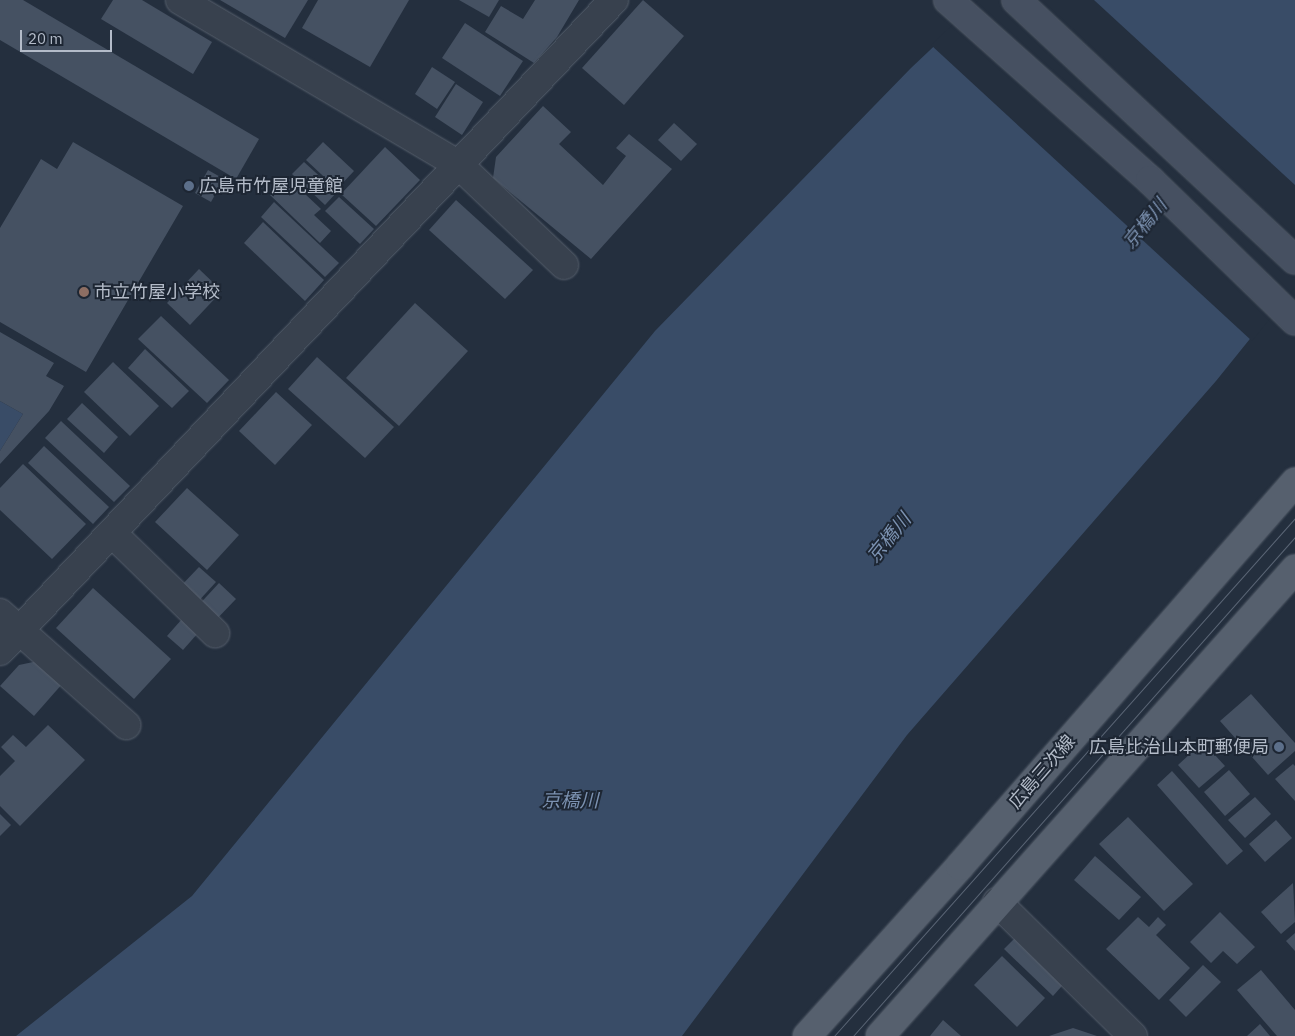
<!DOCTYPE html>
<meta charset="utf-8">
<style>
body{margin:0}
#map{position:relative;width:1295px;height:1036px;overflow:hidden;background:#242f3e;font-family:"IBM Plex Sans","Noto Sans JP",sans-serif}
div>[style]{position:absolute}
.water>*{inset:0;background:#394c67}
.pier>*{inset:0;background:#242f3e}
.building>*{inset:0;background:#455162}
.roads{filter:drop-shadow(0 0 1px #565f6c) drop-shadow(0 0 1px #565f6c)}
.street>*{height:28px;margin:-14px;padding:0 14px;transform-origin:14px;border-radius:14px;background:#38414e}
.secondary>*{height:28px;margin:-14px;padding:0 14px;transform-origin:14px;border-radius:14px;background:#465061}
.primary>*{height:28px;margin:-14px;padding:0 14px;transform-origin:14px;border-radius:14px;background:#56606e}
.tram>*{height:1px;margin:-0.5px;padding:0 0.5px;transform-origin:0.5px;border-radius:0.5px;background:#5a6575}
.dots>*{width:14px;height:14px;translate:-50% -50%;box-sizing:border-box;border:2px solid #1d2633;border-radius:50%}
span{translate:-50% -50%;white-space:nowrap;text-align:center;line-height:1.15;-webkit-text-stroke:4px #1d2633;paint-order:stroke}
.poi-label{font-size:18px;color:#b4bcc9}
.left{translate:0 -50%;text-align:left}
.right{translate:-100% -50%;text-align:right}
.street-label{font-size:18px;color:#b4bcc9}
.water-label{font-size:19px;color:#7c92b1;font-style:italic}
.scale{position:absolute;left:20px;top:30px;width:92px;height:22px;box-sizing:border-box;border:2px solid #b4bcc9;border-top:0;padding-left:6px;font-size:15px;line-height:18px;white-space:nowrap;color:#b4bcc9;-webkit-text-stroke:4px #1d2633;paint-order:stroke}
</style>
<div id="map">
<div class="water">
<div style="clip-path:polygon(983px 0,1295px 0,1295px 283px,1216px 381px,907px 735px,682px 1036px,16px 1036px,192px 896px,655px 331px,911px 68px)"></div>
<div style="clip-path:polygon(0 401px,23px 414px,0 451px)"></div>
</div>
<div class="pier">
<div style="clip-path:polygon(979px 0,1094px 0,1295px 185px,1295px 287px,1252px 341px,931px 45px)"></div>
</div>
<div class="building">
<div style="clip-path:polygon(0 0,23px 0,259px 139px,236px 179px,0 40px)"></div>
<div style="clip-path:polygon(113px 0,142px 0,212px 42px,193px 74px,101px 19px)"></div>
<div style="clip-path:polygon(220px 0,308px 0,285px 38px)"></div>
<div style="clip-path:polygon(318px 0,409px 0,370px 67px,302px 28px)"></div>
<div style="clip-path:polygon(459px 0,499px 0,489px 17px)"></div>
<div style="clip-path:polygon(535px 0,579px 0,557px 37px,534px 63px,485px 32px,501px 6px,523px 19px)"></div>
<div style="clip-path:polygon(643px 0,684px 36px,624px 105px,582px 68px)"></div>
<div style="clip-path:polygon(465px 23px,523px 61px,500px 96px,442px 58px)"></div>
<div style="clip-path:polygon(432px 67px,455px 82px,437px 109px,415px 94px)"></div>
<div style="clip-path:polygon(456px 84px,483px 102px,462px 135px,435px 117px)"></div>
<div style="clip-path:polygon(543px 106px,571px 132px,559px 144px,603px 185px,626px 156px,616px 148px,629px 134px,672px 169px,591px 259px,493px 178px,496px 157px)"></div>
<div style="clip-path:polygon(674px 123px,697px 144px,681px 161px,658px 140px)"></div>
<div style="clip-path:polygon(73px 142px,183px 206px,86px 372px,0 322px,0 228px,41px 159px,57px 169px)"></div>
<div style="clip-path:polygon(323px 142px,354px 171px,337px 189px,306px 160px)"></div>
<div style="clip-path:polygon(385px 147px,420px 180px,376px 226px,341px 194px)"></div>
<div style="clip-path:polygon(304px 162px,337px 192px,325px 205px,292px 174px)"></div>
<div style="clip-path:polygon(208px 170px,224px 179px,211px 202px,195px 193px)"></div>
<div style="clip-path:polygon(287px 177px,321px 209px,314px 215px,331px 231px,320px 243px,270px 195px)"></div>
<div style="clip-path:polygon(339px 197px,374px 229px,360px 244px,325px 211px)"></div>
<div style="clip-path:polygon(456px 200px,533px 270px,505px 299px,429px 230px)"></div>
<div style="clip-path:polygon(274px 202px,339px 263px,325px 277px,261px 217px)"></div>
<div style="clip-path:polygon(263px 222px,324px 280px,305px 301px,244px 243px)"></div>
<div style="clip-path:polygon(199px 269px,222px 291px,190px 325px,167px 303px)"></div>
<div style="clip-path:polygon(415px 303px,468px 351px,399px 426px,346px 378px)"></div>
<div style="clip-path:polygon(161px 316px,229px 380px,207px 403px,138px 339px)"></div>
<div style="clip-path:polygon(0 332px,54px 363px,46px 376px,64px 386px,49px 411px,0 464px,0 451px,23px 414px,0 401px)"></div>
<div style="clip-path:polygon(145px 349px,189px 391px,172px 408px,128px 368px)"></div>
<div style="clip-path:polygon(317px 357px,394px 427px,365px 458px,288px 389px)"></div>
<div style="clip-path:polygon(113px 362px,159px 406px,130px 436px,84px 392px)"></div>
<div style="clip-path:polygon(276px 392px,312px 425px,275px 465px,239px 431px)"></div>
<div style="clip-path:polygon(82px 403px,118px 437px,104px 453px,67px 419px)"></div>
<div style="clip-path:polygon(61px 421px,130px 486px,114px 502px,45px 438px)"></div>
<div style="clip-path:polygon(44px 446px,109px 507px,93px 524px,28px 463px)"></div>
<div style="clip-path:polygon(23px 464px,86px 524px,52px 559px,0 510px,0 488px)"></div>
<div style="clip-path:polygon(187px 488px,239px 535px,207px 570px,155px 522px)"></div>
<div style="clip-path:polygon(199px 567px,216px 582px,195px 605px,178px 589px)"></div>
<div style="clip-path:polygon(219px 583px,236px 599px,211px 625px,195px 609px)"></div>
<div style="clip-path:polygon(93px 588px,171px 659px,134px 699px,56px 628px)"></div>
<div style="clip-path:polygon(182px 619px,198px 633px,183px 650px,167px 636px)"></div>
<div style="clip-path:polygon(38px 661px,63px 683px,34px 716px,0 686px,19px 665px)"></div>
<div style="clip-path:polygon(1251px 694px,1295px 743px,1295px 751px,1268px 775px,1220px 721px)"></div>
<div style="clip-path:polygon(48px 725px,85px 760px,20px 826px,0 806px,0 776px,15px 761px,1px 747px,13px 735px,26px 747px)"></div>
<div style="clip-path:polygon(1203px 742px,1225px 766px,1199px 788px,1178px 765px)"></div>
<div style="clip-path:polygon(1293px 764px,1295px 766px,1295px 801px,1275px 779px)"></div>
<div style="clip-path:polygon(1229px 770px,1250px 794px,1225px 816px,1204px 792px)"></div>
<div style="clip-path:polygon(1172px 771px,1243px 851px,1227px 865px,1157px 785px)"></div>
<div style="clip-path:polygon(1255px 797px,1271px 814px,1245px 838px,1228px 820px)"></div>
<div style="clip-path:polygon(0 814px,11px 825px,0 836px)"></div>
<div style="clip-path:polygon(1128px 817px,1193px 884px,1164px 911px,1099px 844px)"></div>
<div style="clip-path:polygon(1276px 820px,1292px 838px,1265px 862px,1249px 844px)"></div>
<div style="clip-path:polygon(1095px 856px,1141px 897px,1119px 920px,1074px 880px)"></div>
<div style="clip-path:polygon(1293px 883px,1295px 922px,1281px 934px,1261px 912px)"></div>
<div style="clip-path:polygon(1220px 912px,1255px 947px,1237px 964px,1223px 951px,1211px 963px,1190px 942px)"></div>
<div style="clip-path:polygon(1138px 917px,1149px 927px,1158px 917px,1166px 925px,1156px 935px,1190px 968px,1159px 1000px,1106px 949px)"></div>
<div style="clip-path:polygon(1021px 932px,1069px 978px,1053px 996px,1004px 949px)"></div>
<div style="clip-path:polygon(1295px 933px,1295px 951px,1286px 941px)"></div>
<div style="clip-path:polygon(1002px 956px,1045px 998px,1017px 1027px,974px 985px)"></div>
<div style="clip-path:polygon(1203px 965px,1221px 982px,1186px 1017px,1169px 1000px)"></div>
<div style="clip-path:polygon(1261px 970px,1295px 1010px,1295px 1036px,1277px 1036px,1237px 990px)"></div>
<div style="clip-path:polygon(943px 1020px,961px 1036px,930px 1036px)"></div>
<div style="clip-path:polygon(1260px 1024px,1270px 1036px,1247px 1036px)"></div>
<div style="clip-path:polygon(1073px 1028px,1097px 1036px,1049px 1036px)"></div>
</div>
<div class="roads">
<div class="street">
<div style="left:180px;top:0;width:324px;rotate:30.6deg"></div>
<div style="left:459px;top:165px;width:145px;rotate:43.6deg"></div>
<div style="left:112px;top:533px;width:144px;rotate:44.2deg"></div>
<div style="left:0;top:613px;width:169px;rotate:41.6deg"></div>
<div style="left:0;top:651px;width:895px;rotate:-46.68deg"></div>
<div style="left:997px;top:902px;width:191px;rotate:44.6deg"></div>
</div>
<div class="secondary">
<div style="left:948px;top:0;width:271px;rotate:41.7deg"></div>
<div style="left:1150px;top:180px;width:202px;rotate:44.2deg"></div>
<div style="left:1016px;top:0;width:381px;rotate:43deg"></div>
</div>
<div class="primary">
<div style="left:807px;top:1036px;width:229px;rotate:-48deg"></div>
<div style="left:960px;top:866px;width:510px;rotate:-48.9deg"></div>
<div style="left:880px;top:1036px;width:625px;rotate:-48.37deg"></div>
</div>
</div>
<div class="tram">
<div style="left:834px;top:1036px;width:693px;rotate:-48.33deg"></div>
<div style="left:853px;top:1036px;width:667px;rotate:-48.47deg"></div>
</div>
<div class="dots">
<div style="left:189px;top:186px;background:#5c6f8a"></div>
<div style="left:84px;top:292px;background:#8d6e63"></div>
<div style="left:1279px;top:747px;background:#5c6f8a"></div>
</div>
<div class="poi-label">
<span class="left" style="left:199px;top:186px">広島市竹屋児童館</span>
<span class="left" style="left:94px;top:292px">市立竹屋小学校</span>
<span class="right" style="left:1269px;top:747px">広島比治山本町郵便局</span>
</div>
<div class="street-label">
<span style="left:1042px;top:772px;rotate:-49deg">広島三次線</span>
</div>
<div class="water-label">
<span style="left:1145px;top:224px;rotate:-51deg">京橋川</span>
<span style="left:889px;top:538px;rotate:-51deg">京橋川</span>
<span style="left:570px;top:801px">京橋川</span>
</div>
<div class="scale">20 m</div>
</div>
